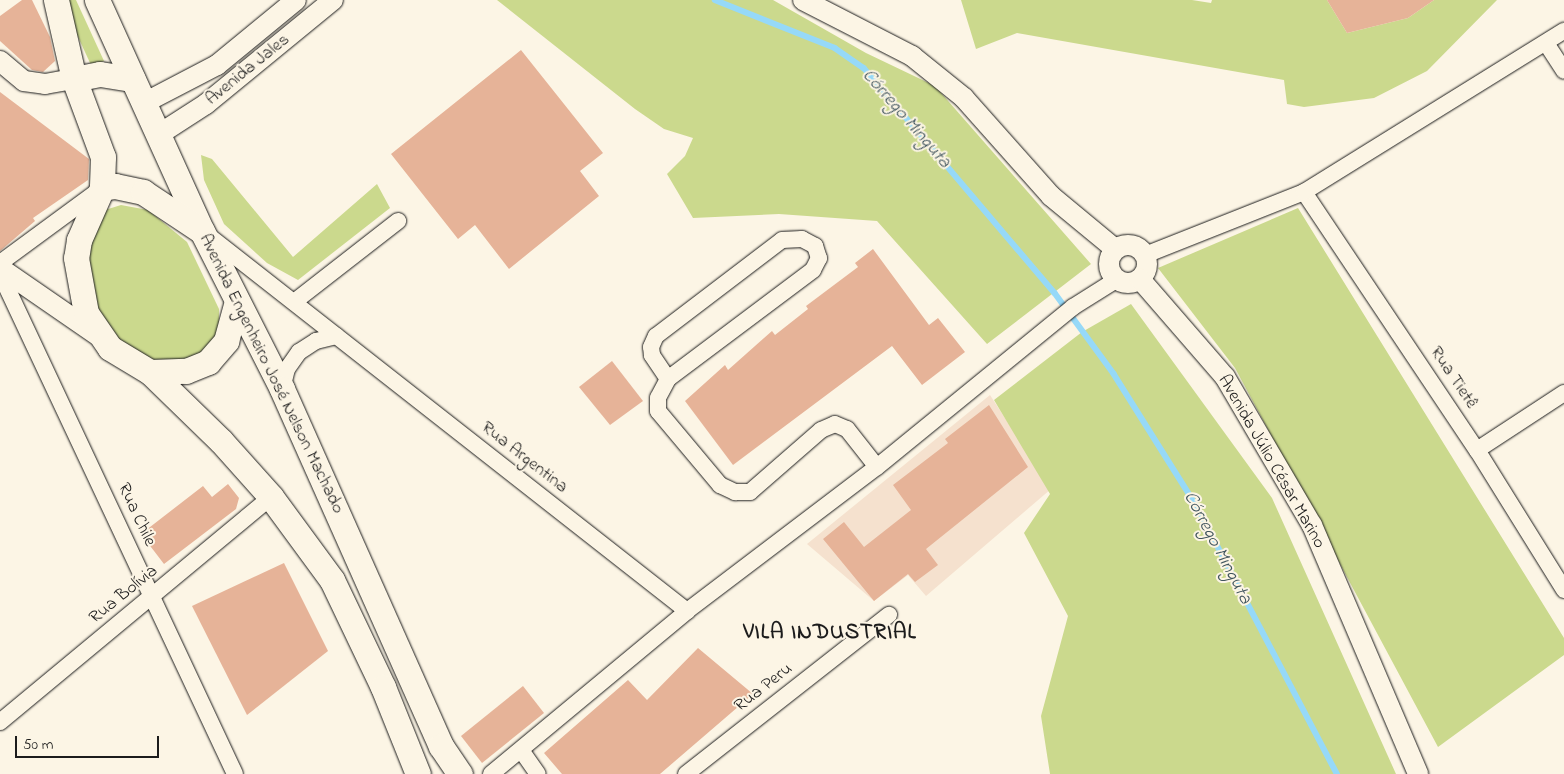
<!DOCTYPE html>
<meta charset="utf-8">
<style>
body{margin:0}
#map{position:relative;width:1564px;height:774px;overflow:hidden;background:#fcf5e5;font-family:"Indie Flower",sans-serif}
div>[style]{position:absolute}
.built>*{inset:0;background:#f5e1ce}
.green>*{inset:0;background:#cbd98d}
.stream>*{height:5.5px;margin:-2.75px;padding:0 2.75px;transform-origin:2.75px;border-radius:2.75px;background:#96d9f8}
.building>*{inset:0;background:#e6b398}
.roads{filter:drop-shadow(0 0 1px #1c1c1c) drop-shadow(0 0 1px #1c1c1c)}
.minor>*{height:16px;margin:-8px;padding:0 8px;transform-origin:8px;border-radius:8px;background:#fcf5e5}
.tertiary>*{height:20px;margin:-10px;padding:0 10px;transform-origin:10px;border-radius:10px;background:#fcf5e5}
.tertiary>.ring{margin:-10px;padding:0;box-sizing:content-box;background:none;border:20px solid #fcf5e5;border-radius:50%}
.primary>*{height:25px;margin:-12.5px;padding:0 12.5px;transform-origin:12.5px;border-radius:12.5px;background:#fcf5e5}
span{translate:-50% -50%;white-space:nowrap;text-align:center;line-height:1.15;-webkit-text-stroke:4px #fcf5e5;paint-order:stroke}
.street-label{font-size:18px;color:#1c1c1c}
.water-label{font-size:19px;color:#41555e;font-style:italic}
.district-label{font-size:22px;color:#1c1c1c;font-weight:700;letter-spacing:1px}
.scale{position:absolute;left:15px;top:736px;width:144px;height:22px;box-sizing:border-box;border:2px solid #1c1c1c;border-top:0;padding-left:6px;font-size:15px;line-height:18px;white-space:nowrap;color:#1c1c1c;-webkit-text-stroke:4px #fcf5e5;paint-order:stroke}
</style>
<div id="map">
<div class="built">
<div style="clip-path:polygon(990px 395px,1051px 489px,926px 596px,908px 575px,874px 601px,807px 544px)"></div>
</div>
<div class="green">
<div style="clip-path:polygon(61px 0,76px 0,104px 61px,91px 65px)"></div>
<div style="clip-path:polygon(497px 0,773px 0,866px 53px,935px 86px,1091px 264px,987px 344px,877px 221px,779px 214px,693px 218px,667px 174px,685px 156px,693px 138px,664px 129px,635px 109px)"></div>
<div style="clip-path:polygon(961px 0,1192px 0,1211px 3px,1212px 0,1327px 0,1347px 33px,1408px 18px,1434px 0,1497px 0,1427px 71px,1374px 98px,1304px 107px,1287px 104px,1284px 80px,1017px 33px,976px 49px)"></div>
<div style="clip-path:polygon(201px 155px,212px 159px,293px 257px,377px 184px,390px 208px,298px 280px,267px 263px,224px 224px,204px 180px)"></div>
<div style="clip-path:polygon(121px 205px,148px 210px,187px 242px,219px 309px,219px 332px,209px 351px,174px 368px,125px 355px,91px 312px,83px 254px,105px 210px)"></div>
<div style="clip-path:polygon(1298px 208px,1564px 638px,1564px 655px,1438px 747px,1235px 368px,1158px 268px)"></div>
<div style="clip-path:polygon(1131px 304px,1272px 498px,1396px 774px,1050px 774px,1041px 716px,1068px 616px,1024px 533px,1050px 494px,994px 400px,1082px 332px)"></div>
</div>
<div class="stream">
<div style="left:715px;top:0;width:129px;rotate:21.8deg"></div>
<div style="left:835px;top:48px;width:35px;rotate:35deg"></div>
<div style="left:864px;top:68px;width:295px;rotate:49.7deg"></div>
<div style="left:1055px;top:293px;width:100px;rotate:53.9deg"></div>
<div style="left:1114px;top:374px;width:152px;rotate:57.9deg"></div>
<div style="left:1195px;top:503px;width:306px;rotate:62.3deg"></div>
</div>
<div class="building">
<div style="clip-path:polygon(22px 0,32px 0,50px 37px,55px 61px,43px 72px,32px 70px,0 41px,0 16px)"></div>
<div style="clip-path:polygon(1327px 0,1434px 0,1408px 18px,1347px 33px)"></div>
<div style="clip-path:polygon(521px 50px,603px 153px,580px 171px,599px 196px,509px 269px,475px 225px,458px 239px,391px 154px)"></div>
<div style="clip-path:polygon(0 92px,89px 159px,88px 180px,33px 218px,35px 221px,0 251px)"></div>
<div style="clip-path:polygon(873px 249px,929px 325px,938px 318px,965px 352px,922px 385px,892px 346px,733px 465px,685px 401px,725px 365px,728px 370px,772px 331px,775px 335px,808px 309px,806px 306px,858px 267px,855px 263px)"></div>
<div style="clip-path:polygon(612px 361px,643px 401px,610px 425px,579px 387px)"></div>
<div style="clip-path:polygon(989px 405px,1028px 467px,926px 549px,938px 565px,915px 582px,908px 574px,874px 601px,823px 539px,844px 522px,864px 547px,911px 510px,893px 485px,948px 443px,945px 439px)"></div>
<div style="clip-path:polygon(228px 484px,239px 498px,236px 509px,164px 564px,141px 534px,203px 486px,212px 497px)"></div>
<div style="clip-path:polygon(284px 563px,328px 651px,247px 715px,192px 606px)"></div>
<div style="clip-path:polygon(698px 648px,753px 694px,660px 774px,562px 774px,544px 753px,628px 680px,647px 700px)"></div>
<div style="clip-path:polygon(523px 686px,544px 713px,482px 763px,461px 736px)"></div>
</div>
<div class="roads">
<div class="minor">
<div style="left:1546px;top:43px;width:33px;rotate:57deg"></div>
<div style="left:1304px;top:192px;width:311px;rotate:56.2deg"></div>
<div style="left:1477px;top:450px;width:165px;rotate:58.1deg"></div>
<div style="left:209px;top:236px;width:608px;rotate:38.11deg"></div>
<div style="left:1145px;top:255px;width:171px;rotate:-21.6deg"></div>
<div style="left:1304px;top:192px;width:306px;rotate:-31.8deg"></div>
<div style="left:0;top:263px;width:122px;rotate:-36.3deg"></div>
<div style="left:0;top:273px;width:553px;rotate:64.87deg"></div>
<div style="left:294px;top:302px;width:132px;rotate:-37.9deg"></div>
<div style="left:668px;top:379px;width:29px;rotate:-124deg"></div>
<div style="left:652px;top:355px;width:8px;rotate:-97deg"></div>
<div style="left:651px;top:347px;width:12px;rotate:-66deg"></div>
<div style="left:656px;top:336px;width:158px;rotate:-37.3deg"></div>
<div style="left:782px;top:240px;width:20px;rotate:-3deg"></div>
<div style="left:802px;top:239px;width:15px;rotate:28deg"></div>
<div style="left:815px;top:246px;width:13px;rotate:72deg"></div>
<div style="left:819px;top:258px;width:13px;rotate:117deg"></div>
<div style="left:813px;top:270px;width:181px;rotate:143.1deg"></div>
<div style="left:668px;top:379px;width:21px;rotate:118deg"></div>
<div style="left:658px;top:398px;width:13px;rotate:90deg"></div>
<div style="left:658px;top:411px;width:97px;rotate:50deg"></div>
<div style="left:720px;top:485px;width:17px;rotate:25deg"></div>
<div style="left:735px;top:492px;width:15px"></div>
<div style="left:750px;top:492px;width:94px;rotate:-41.1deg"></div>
<div style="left:821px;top:430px;width:15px;rotate:-23deg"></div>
<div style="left:835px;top:424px;width:13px;rotate:23deg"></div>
<div style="left:847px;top:429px;width:48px;rotate:51.7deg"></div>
<div style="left:282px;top:389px;width:21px;rotate:-76deg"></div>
<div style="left:287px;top:369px;width:21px;rotate:-55deg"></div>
<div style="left:299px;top:352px;width:20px;rotate:-33deg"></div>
<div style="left:316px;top:341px;width:21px;rotate:-14deg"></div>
<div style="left:1477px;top:450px;width:104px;rotate:-33.2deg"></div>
<div style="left:0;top:722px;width:352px;rotate:-39.7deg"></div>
<div style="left:521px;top:750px;width:29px;rotate:55deg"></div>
<div style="left:491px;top:774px;width:255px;rotate:-39.7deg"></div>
<div style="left:687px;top:611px;width:238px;rotate:-37.2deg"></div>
<div style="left:877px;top:467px;width:253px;rotate:-39.2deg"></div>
<div style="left:1073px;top:307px;width:51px;rotate:-32.1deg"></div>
<div style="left:686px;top:774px;width:258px;rotate:-38.1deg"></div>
</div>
<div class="tertiary">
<div style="left:803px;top:0;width:123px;rotate:27.2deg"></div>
<div style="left:912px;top:56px;width:67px;rotate:38.9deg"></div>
<div style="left:964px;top:98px;width:131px;rotate:48.4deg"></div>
<div style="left:1051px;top:196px;width:83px;rotate:39.6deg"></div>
<div style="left:0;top:61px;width:31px;rotate:40deg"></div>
<div style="left:24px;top:81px;width:21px;rotate:8deg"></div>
<div style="left:45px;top:84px;width:29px;rotate:-10deg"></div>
<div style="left:144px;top:103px;width:82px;rotate:-27.5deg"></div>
<div style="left:217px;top:65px;width:102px;rotate:-39.4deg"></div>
<div style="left:158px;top:135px;width:57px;rotate:-32.9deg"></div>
<div style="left:206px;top:104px;width:164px;rotate:-39.3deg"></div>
<div class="ring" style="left:1109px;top:245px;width:18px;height:18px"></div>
<div style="left:0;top:268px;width:118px;rotate:34.6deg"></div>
<div style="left:1140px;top:279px;width:130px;rotate:49.1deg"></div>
<div style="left:1225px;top:377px;width:172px;rotate:59.6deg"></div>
<div style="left:1312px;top:525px;width:271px;rotate:66.9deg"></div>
</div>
<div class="primary">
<div style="left:56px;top:0;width:81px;rotate:77.2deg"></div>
<div style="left:74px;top:79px;width:83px;rotate:69.6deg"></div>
<div style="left:103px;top:157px;width:31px;rotate:92deg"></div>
<div style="left:102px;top:188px;width:57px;rotate:113.9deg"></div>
<div style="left:79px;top:240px;width:18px;rotate:99deg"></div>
<div style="left:76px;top:258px;width:56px;rotate:79.7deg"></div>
<div style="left:86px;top:313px;width:42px;rotate:55.6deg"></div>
<div style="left:110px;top:348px;width:47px;rotate:31deg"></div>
<div style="left:150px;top:372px;width:99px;rotate:44.2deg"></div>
<div style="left:221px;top:441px;width:75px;rotate:48.2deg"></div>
<div style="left:271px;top:497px;width:103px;rotate:53.7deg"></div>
<div style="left:332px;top:580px;width:119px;rotate:64.5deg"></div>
<div style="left:383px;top:687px;width:94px;rotate:68.1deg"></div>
<div style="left:97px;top:0;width:254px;rotate:65.6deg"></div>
<div style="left:202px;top:231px;width:177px;rotate:63.1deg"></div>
<div style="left:282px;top:389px;width:391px;rotate:66deg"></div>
<div style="left:441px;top:746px;width:34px;rotate:56deg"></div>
<div style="left:74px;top:79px;width:26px;rotate:-11deg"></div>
<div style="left:100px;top:74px;width:33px;rotate:9deg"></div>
<div style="left:102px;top:188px;width:13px;rotate:-9deg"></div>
<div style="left:115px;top:186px;width:29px;rotate:12deg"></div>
<div style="left:143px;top:192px;width:69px;rotate:33.7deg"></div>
<div style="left:150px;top:372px;width:36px;rotate:-2deg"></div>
<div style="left:186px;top:371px;width:24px;rotate:-22deg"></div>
<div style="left:208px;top:362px;width:28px;rotate:-49deg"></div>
<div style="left:226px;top:341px;width:41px;rotate:-74.6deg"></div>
</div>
</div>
<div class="street-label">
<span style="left:248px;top:70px;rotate:-39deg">Avenida Jales</span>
<span style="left:271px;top:374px;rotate:64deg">Avenida Engenheiro José Nelson Machado</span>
<span style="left:1453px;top:378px;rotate:56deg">Rua Tietê</span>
<span style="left:524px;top:458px;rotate:38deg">Rua Argentina</span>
<span style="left:1271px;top:462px;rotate:60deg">Avenida Júlio César Marino</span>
<span style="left:136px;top:515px;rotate:65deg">Rua Chile</span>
<span style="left:124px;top:595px;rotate:-39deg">Rua Bolívia</span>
<span style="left:764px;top:688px;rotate:-38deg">Rua Peru</span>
</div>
<div class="water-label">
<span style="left:906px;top:119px;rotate:49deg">Córrego Minguta</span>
<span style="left:1217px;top:548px;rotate:62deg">Córrego Minguta</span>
</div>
<div class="district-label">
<span style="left:830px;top:634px">VILA INDUSTRIAL</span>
</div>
<div class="scale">50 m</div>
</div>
